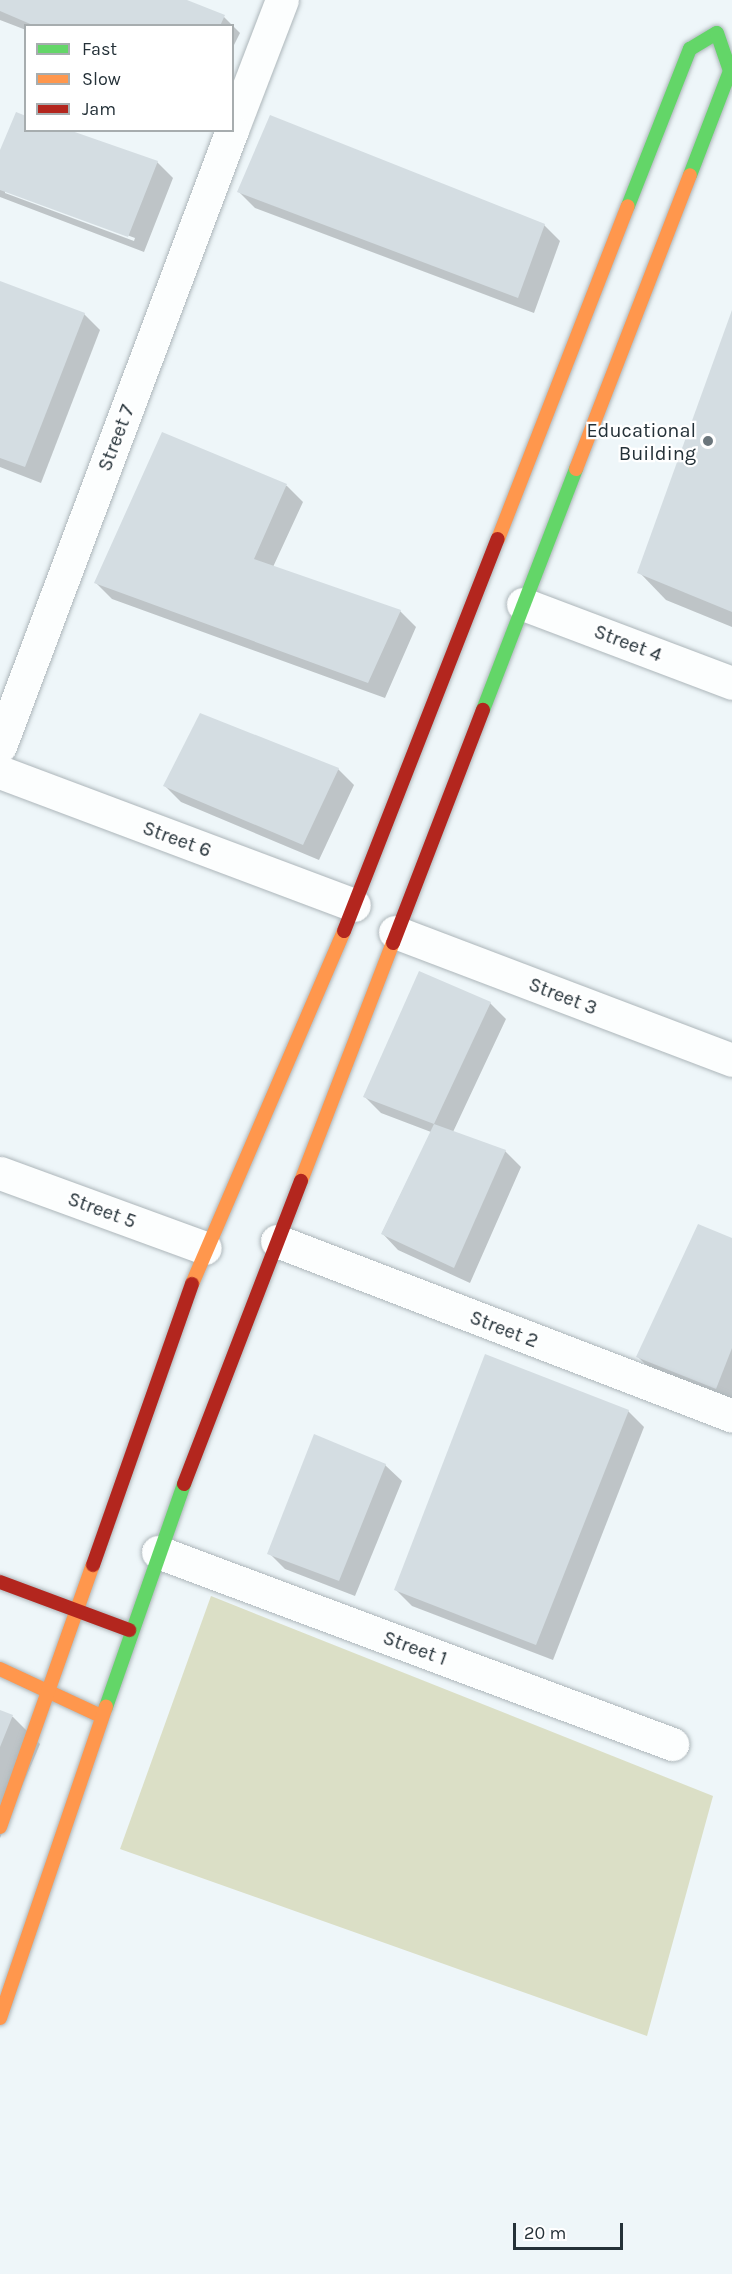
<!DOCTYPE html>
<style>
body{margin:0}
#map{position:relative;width:732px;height:2274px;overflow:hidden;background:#eef6f9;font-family:Karla,sans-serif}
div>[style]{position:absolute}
.green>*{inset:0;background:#dbdfc6}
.shadow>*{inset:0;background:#0003}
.building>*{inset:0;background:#d4dde2}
.roads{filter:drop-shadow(0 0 2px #adb6ba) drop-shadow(0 0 2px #adb6ba)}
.street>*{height:33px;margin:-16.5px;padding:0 16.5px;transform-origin:16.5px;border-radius:16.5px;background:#fcfefe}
.fast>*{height:14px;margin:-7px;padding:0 7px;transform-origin:7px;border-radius:7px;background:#63d668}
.slow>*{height:14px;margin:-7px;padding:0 7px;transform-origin:7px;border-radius:7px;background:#ff974d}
.jam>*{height:14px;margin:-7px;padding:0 7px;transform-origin:7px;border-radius:7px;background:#b3261e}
.dots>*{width:16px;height:16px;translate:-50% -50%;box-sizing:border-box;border:3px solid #fff;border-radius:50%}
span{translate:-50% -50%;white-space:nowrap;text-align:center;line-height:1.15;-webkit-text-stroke:4.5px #fff;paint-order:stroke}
.poi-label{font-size:20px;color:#243138}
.right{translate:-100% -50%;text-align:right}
.street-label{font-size:20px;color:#243138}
.legend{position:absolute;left:24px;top:24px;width:210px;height:108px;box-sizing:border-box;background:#fff;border:2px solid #a7adaf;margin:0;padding:8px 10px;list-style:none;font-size:18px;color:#243138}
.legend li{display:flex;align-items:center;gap:12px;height:30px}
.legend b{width:30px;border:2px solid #a7adaf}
.scale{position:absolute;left:513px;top:2223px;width:110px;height:27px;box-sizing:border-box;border:3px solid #243138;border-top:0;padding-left:8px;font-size:18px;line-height:21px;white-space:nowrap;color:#243138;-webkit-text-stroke:4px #fff;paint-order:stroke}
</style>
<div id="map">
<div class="green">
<div style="clip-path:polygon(211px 1596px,713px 1796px,647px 2036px,120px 1849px)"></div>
</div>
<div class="shadow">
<div style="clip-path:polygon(0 0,183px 0,224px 17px,240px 33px,232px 49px,232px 26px,26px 26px,26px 30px,0 20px)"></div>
<div style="clip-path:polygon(evenodd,26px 130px,157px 162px,173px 178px,144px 252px,0 197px,0 154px,26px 130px,5px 190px,135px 238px,134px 241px,5px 193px,5px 190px)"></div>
<div style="clip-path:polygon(239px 192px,544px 225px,560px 241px,534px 313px,255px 208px)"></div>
<div style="clip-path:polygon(0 283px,84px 314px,100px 330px,41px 483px,0 467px)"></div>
<div style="clip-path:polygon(732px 314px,732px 627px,666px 600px,639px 572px)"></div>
<div style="clip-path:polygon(162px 434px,287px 486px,303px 502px,273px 567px,400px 611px,416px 627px,385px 698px,112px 599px,96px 583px)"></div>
<div style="clip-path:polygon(338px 769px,354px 785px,319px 860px,181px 802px,165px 786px)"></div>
<div style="clip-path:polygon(490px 1003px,506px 1019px,453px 1132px,505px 1151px,521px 1167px,470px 1283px,398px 1250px,382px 1233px,431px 1132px,381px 1113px,365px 1097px)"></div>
<div style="clip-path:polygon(732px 1240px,732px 1404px,654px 1373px,638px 1357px)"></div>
<div style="clip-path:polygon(628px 1411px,644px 1427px,553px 1660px,412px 1606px,396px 1590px)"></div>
<div style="clip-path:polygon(385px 1465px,402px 1481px,355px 1596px,285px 1569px,269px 1553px)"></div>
<div style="clip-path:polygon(0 1712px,13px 1717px,40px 1744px,0 1838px)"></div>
</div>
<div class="building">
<div style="clip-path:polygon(0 0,187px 0,225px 15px,220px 26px,35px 26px,0 11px)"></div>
<div style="clip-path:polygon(16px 112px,26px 116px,26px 130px,69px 130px,158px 161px,128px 237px,0 190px,0 150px)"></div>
<div style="clip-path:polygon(270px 115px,545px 224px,518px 298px,237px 192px)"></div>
<div style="clip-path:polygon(0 281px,85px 313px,25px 467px,0 458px)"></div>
<div style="clip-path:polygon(732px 310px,732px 612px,637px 573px)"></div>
<div style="clip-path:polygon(162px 432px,287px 484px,254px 559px,401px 610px,368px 683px,94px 583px)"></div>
<div style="clip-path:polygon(200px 713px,339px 768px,303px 845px,163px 786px)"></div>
<div style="clip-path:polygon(419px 971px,491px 1002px,434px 1124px,363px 1097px)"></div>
<div style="clip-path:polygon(434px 1124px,506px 1150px,454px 1268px,381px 1234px)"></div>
<div style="clip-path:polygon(698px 1224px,732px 1238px,732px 1348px,716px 1389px,636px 1357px)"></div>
<div style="clip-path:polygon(485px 1354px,629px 1410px,536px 1645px,394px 1590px)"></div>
<div style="clip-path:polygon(314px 1434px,386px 1464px,339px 1581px,267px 1554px)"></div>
<div style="clip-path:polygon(0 1710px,13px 1715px,0 1747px)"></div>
</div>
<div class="roads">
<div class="street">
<div style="left:232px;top:130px;width:139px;rotate:-69deg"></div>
<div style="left:523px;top:604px;width:223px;rotate:20.7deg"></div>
<div style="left:0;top:746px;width:658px;rotate:-69.36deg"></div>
<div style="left:0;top:772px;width:378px;rotate:20.6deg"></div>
<div style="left:395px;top:932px;width:360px;rotate:20.8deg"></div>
<div style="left:0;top:1173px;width:218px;rotate:20.1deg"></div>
<div style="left:277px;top:1241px;width:487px;rotate:21deg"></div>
<div style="left:158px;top:1552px;width:549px;rotate:20.48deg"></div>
</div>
<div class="fast">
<div style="left:628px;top:206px;width:169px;rotate:-68.5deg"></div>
<div style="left:690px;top:49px;width:31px;rotate:-31deg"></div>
<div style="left:717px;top:33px;width:40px;rotate:71.1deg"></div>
<div style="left:730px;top:71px;width:111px;rotate:111deg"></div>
<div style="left:483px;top:710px;width:258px;rotate:-68.9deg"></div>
<div style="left:106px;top:1707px;width:236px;rotate:-70.7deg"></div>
</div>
<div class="slow">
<div style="left:576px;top:469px;width:315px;rotate:-68.8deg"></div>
<div style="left:498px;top:539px;width:357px;rotate:-68.7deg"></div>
<div style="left:301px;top:1181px;width:255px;rotate:-68.9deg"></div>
<div style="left:192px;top:1284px;width:384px;rotate:-66.7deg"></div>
<div style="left:0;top:1669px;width:111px;rotate:25deg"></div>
<div style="left:0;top:1827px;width:278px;rotate:-70.5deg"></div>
<div style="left:0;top:2018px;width:329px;rotate:-71.2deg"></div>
</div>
<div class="jam">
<div style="left:344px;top:931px;width:421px;rotate:-68.6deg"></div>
<div style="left:393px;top:943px;width:250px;rotate:-68.9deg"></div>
<div style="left:184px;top:1484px;width:325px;rotate:-68.9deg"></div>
<div style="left:93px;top:1565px;width:298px;rotate:-70.6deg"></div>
<div style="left:0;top:1582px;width:138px;rotate:20.4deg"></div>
</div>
</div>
<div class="dots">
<div style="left:708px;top:441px;background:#6b767c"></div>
</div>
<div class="poi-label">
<span class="right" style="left:696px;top:442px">Educational<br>Building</span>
</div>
<div class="street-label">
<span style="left:116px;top:438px;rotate:-69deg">Street 7</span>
<span style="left:628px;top:643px;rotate:21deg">Street 4</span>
<span style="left:177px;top:839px;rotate:20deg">Street 6</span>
<span style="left:563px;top:996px;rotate:21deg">Street 3</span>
<span style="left:102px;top:1210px;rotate:20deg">Street 5</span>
<span style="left:504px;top:1329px;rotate:21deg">Street 2</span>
<span style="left:415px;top:1648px;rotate:20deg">Street 1</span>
</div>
<ul class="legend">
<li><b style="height:8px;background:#63d668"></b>Fast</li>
<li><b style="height:8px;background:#ff974d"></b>Slow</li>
<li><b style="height:8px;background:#b3261e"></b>Jam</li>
</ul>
<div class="scale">20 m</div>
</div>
